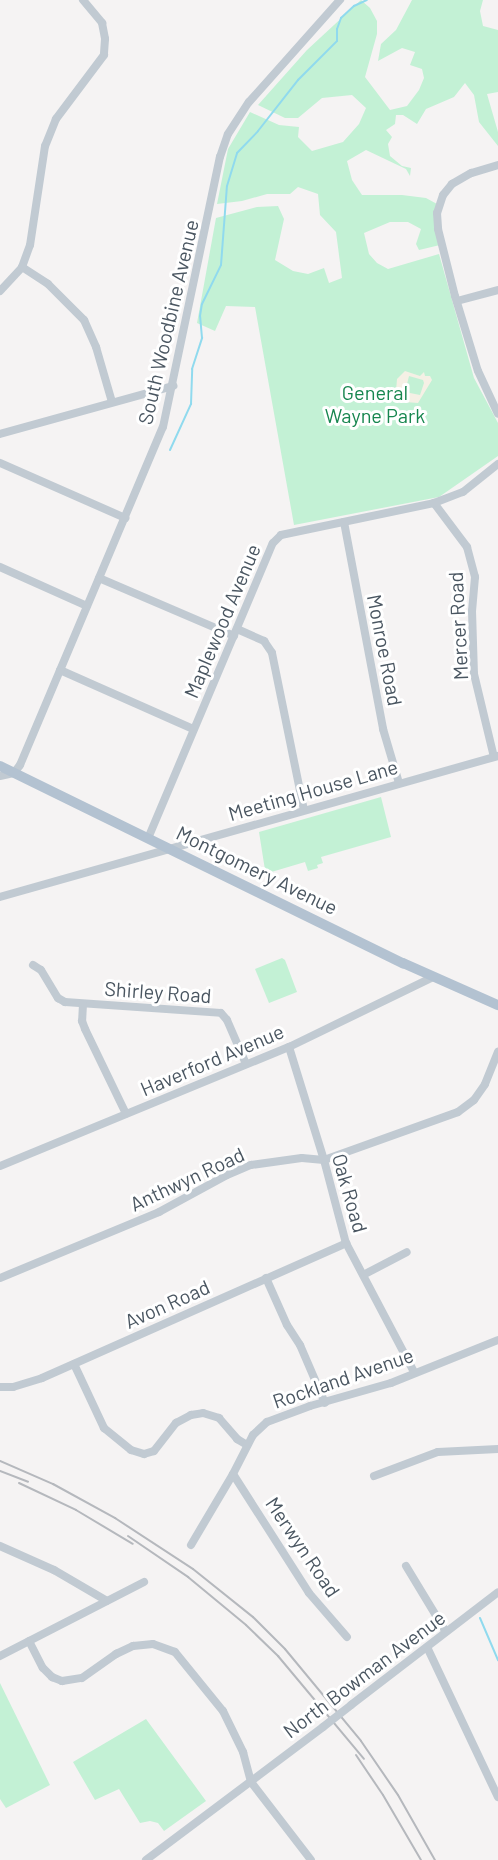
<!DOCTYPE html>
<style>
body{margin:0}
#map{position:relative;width:498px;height:1860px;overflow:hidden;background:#f5f3f3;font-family:Barlow,sans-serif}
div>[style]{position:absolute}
.green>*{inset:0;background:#c3f1d5}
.sand>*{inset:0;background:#f5f0e5}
.stream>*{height:2px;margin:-1px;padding:0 1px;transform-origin:1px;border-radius:1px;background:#90daee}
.minor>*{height:8px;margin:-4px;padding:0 4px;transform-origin:4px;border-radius:4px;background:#c1cad2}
.major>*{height:10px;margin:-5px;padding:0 5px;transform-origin:5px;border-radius:5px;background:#b3c2d1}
.rail>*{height:2px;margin:-1px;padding:0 1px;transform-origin:1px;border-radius:1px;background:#b5b8bd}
.minor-bridge>*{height:8px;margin:-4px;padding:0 4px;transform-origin:4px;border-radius:4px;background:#c1cad2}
span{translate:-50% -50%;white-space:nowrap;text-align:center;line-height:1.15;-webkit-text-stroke:6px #fff;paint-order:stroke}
.street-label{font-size:20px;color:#4a5661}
.park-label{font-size:20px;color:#17864f}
</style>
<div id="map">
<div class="green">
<div style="clip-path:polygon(361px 0,370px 8px,377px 21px,377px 34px,365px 77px,390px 110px,407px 106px,419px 90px,424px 78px,422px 69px,410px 65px,415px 52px,402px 48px,378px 61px,381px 44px,396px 30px,412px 0,483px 0,480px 11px,483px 26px,498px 30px,498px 92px,487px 94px,498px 132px,498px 146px,479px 122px,474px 95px,465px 83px,454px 97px,426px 109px,417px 124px,403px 115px,396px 115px,395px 124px,386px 130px,392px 137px,388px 144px,390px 156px,402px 166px,411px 168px,410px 176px,406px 169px,366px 150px,347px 161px,352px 180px,362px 195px,402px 195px,426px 198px,437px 204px,440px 245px,419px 250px,416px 244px,421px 229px,408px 222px,390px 222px,364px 233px,369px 254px,377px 263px,388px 269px,439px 254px,474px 378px,498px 423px,498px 456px,439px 497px,294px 525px,255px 307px,226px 306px,215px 331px,197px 323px,216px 218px,257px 207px,278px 206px,284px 219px,275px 260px,293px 271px,308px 274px,324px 268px,329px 283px,342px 278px,336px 232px,320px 215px,318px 194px,298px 187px,290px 194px,267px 194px,242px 201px,217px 204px,228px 149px,250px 112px,279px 125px,299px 127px,298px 137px,312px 151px,343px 142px,359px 124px,366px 108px,352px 95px,322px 98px,298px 118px,285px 118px,258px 105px,307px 50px)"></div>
<div style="clip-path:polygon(381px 797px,391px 837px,321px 857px,323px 863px,317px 865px,318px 868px,308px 871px,305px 862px,268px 873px,265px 870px,259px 832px)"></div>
<div style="clip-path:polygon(282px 958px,285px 960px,297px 992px,269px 1003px,255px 969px)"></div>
<div style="clip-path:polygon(0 1683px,50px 1785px,6px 1808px,0 1799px)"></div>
<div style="clip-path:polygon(146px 1719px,206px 1801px,164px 1831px,158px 1823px,150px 1821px,140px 1823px,119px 1789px,95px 1800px,73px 1762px)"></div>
</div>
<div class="sand">
<div style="clip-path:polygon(evenodd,405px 371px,420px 376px,424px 372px,425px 376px,430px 376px,432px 380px,418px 403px,405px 402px,396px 391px,397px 379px,405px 371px,409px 376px,423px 380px,424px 383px,420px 395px,405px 392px,409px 376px)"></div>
</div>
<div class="stream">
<div style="left:170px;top:450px;width:51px;rotate:-65.5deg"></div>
<div style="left:191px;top:404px;width:35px;rotate:-88deg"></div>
<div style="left:192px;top:369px;width:33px;rotate:-72deg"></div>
<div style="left:202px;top:338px;width:22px;rotate:-95deg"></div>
<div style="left:200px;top:316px;width:12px;rotate:-81deg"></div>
<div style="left:202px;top:304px;width:43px;rotate:-64deg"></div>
<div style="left:221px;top:265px;width:79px;rotate:-85.7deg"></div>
<div style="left:227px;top:186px;width:34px;rotate:-73deg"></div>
<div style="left:237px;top:153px;width:30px;rotate:-46deg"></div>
<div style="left:258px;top:131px;width:65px;rotate:-51.9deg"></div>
<div style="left:298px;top:80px;width:55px;rotate:-45deg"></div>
<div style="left:337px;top:41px;width:12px;rotate:-90deg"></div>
<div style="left:337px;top:29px;width:12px;rotate:-70deg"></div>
<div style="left:341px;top:18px;width:18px;rotate:-43deg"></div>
<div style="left:354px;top:6px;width:14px;rotate:-25deg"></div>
<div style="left:480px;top:1618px;width:46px;rotate:66.8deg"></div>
</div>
<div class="minor">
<div style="left:83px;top:0;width:30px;rotate:50deg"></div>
<div style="left:102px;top:23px;width:16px;rotate:79deg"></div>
<div style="left:105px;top:39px;width:16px;rotate:94deg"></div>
<div style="left:104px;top:55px;width:80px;rotate:126.9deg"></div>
<div style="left:56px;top:119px;width:29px;rotate:112deg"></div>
<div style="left:45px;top:146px;width:100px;rotate:98.6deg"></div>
<div style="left:30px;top:245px;width:23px;rotate:110deg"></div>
<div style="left:22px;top:267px;width:31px;rotate:33deg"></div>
<div style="left:48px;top:284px;width:51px;rotate:45deg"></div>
<div style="left:84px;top:320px;width:30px;rotate:66deg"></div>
<div style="left:96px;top:347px;width:57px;rotate:73.8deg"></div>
<div style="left:498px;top:165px;width:28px;rotate:163deg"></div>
<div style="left:471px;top:173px;width:22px;rotate:150deg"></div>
<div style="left:452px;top:184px;width:14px;rotate:129deg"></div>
<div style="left:443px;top:195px;width:19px;rotate:108deg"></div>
<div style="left:437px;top:213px;width:16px;rotate:86deg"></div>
<div style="left:438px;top:229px;width:69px;rotate:75.8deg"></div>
<div style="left:455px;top:296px;width:78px;rotate:73deg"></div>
<div style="left:478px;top:371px;width:47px;rotate:65.1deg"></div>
<div style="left:0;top:291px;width:33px;rotate:-47deg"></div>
<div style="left:457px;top:301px;width:42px;rotate:-15deg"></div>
<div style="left:0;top:434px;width:180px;rotate:-15.5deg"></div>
<div style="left:0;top:463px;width:137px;rotate:23.7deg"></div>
<div style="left:434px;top:503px;width:55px;rotate:53.1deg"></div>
<div style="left:467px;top:547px;width:31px;rotate:75deg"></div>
<div style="left:475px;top:577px;width:34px;rotate:95deg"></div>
<div style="left:472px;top:611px;width:63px;rotate:88.2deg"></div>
<div style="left:474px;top:674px;width:85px;rotate:76.5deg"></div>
<div style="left:344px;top:522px;width:211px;rotate:79.3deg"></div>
<div style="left:383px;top:729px;width:56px;rotate:73.5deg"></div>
<div style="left:0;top:567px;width:95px;rotate:24.1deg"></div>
<div style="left:99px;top:578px;width:147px;rotate:23.2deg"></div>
<div style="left:237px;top:629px;width:30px;rotate:24deg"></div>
<div style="left:264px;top:641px;width:14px;rotate:56deg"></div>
<div style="left:272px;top:653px;width:160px;rotate:78.5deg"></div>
<div style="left:60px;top:670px;width:145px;rotate:23.9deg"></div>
<div style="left:0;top:776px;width:14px;rotate:-12deg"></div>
<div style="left:14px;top:773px;width:10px;rotate:-53deg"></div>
<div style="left:20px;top:765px;width:367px;rotate:-67.1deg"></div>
<div style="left:163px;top:427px;width:276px;rotate:-78.1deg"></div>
<div style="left:220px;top:157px;width:24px;rotate:-71deg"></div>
<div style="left:228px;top:134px;width:38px;rotate:-57deg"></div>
<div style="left:249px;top:102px;width:137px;rotate:-48.3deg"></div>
<div style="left:149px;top:836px;width:318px;rotate:-67.1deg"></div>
<div style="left:273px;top:543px;width:11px;rotate:-45deg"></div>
<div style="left:281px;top:535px;width:156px;rotate:-11.8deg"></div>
<div style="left:434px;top:503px;width:31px;rotate:-21deg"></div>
<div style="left:463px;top:492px;width:45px;rotate:-38.7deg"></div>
<div style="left:0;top:897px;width:518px;rotate:-15.81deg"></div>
<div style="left:33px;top:965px;width:9px;rotate:32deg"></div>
<div style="left:41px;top:970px;width:33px;rotate:59deg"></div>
<div style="left:58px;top:998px;width:8px;rotate:30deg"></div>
<div style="left:65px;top:1002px;width:156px;rotate:4deg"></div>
<div style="left:221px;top:1013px;width:9px;rotate:49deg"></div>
<div style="left:227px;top:1020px;width:48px;rotate:66.6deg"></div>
<div style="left:83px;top:1004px;width:17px;rotate:93deg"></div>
<div style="left:82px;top:1021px;width:9px;rotate:69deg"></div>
<div style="left:85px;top:1029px;width:94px;rotate:64.2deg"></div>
<div style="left:289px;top:1047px;width:118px;rotate:72.8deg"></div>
<div style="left:324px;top:1160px;width:86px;rotate:75.2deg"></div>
<div style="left:346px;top:1243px;width:146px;rotate:62.2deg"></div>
<div style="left:0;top:1166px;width:313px;rotate:-22.4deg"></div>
<div style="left:289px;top:1047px;width:160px;rotate:-25.9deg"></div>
<div style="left:365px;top:1274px;width:47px;rotate:-27.6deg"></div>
<div style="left:0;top:1278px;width:172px;rotate:-22.5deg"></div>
<div style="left:159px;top:1212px;width:77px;rotate:-28.6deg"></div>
<div style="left:227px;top:1175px;width:26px;rotate:-23deg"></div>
<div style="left:251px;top:1165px;width:51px;rotate:-7.8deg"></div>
<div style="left:302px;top:1158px;width:22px;rotate:5deg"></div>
<div style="left:324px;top:1160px;width:142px;rotate:-19.7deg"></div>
<div style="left:458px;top:1112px;width:20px;rotate:-37deg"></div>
<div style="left:474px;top:1100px;width:19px;rotate:-55deg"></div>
<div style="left:485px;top:1084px;width:35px;rotate:-68deg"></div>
<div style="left:266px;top:1278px;width:51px;rotate:65.9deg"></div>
<div style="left:287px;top:1325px;width:24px;rotate:57deg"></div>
<div style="left:300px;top:1345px;width:63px;rotate:66.7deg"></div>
<div style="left:74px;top:1364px;width:71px;rotate:64.9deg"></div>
<div style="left:104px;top:1428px;width:35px;rotate:39deg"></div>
<div style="left:131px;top:1450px;width:14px;rotate:17deg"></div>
<div style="left:144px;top:1454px;width:10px;rotate:-17deg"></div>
<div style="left:154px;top:1451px;width:36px;rotate:-52deg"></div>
<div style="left:176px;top:1423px;width:17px;rotate:-28deg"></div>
<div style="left:191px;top:1415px;width:12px;rotate:-9deg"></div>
<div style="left:203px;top:1413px;width:17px;rotate:17deg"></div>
<div style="left:219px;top:1418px;width:28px;rotate:49deg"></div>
<div style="left:237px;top:1439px;width:12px;rotate:31deg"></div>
<div style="left:0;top:1387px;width:13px"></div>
<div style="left:13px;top:1387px;width:30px;rotate:-17deg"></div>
<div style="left:42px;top:1378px;width:333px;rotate:-23.9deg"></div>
<div style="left:233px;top:1474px;width:141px;rotate:57.4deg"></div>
<div style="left:309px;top:1593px;width:58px;rotate:49.2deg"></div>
<div style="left:374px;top:1476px;width:68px;rotate:-20.6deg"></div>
<div style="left:438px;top:1452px;width:60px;rotate:-2.9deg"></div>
<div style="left:191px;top:1545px;width:82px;rotate:-59.4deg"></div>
<div style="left:233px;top:1474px;width:44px;rotate:-62.9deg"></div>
<div style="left:253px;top:1435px;width:19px;rotate:-43deg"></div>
<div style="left:267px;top:1422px;width:46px;rotate:-20.4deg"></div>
<div style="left:310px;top:1406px;width:84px;rotate:-15.9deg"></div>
<div style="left:391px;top:1383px;width:115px;rotate:-21.9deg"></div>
<div style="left:0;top:1546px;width:59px;rotate:24deg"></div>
<div style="left:54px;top:1570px;width:61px;rotate:30.3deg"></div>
<div style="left:406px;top:1566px;width:77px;rotate:58.8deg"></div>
<div style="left:29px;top:1641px;width:30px;rotate:63deg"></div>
<div style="left:43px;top:1668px;width:13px;rotate:45deg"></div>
<div style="left:52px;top:1677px;width:11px;rotate:22deg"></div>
<div style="left:62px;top:1681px;width:20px;rotate:-9deg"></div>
<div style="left:82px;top:1678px;width:42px;rotate:-35.2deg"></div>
<div style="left:116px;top:1654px;width:19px;rotate:-25deg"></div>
<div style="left:133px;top:1646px;width:20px;rotate:-6deg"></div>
<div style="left:153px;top:1644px;width:23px;rotate:20deg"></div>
<div style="left:175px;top:1652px;width:76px;rotate:50.9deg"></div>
<div style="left:223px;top:1711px;width:46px;rotate:64deg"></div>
<div style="left:243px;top:1752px;width:31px;rotate:75deg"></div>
<div style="left:251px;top:1782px;width:98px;rotate:52.4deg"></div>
<div style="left:427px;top:1647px;width:166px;rotate:64.7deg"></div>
<div style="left:0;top:1656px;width:162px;rotate:-27.2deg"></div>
<div style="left:351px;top:1705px;width:185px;rotate:-37.5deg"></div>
<div style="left:146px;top:1860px;width:221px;rotate:-36.9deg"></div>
</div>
<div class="major">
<div style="left:0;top:766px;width:449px;rotate:26.1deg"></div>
<div style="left:403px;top:963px;width:104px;rotate:23.9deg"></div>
</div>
<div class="rail">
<div style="left:0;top:1461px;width:58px;rotate:23.5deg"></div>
<div style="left:53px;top:1484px;width:71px;rotate:28.7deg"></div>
<div style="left:115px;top:1518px;width:93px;rotate:33.2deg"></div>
<div style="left:193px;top:1569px;width:77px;rotate:38.7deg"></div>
<div style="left:253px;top:1617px;width:45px;rotate:45deg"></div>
<div style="left:285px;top:1649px;width:119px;rotate:50.4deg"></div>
<div style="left:361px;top:1741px;width:65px;rotate:55.6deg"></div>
<div style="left:398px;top:1795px;width:75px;rotate:60.4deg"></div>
<div style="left:0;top:1471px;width:30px;rotate:21deg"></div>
<div style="left:19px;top:1483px;width:63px;rotate:25.3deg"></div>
<div style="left:76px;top:1510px;width:66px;rotate:30.8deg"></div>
<div style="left:128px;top:1536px;width:73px;rotate:34.3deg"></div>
<div style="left:188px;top:1577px;width:75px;rotate:39.6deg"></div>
<div style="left:246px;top:1625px;width:45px;rotate:44.1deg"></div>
<div style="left:278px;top:1656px;width:134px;rotate:50.1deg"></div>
<div style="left:356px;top:1755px;width:48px;rotate:56deg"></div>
<div style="left:383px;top:1795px;width:75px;rotate:59.7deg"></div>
</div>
<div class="minor-bridge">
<div style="left:323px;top:1727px;width:36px;rotate:-38deg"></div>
</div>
<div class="street-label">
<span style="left:168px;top:322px;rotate:-77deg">South Woodbine Avenue</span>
<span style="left:222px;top:621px;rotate:-67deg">Maplewood Avenue</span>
<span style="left:458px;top:626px;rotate:-93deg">Mercer Road</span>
<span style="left:385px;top:650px;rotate:79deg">Monroe Road</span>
<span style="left:313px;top:790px;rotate:-16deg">Meeting House Lane</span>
<span style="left:257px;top:870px;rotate:26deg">Montgomery Avenue</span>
<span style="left:158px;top:992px;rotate:4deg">Shirley Road</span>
<span style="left:212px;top:1060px;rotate:-23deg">Haverford Avenue</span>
<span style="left:187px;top:1179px;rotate:-25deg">Anthwyn Road</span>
<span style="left:350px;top:1193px;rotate:74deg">Oak Road</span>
<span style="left:167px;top:1304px;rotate:-24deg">Avon Road</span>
<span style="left:343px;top:1378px;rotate:-19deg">Rockland Avenue</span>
<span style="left:303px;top:1547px;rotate:56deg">Merwyn Road</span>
<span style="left:364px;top:1674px;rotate:-37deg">North Bowman Avenue</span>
</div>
<div class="park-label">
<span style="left:375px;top:404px">General<br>Wayne Park</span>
</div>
</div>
